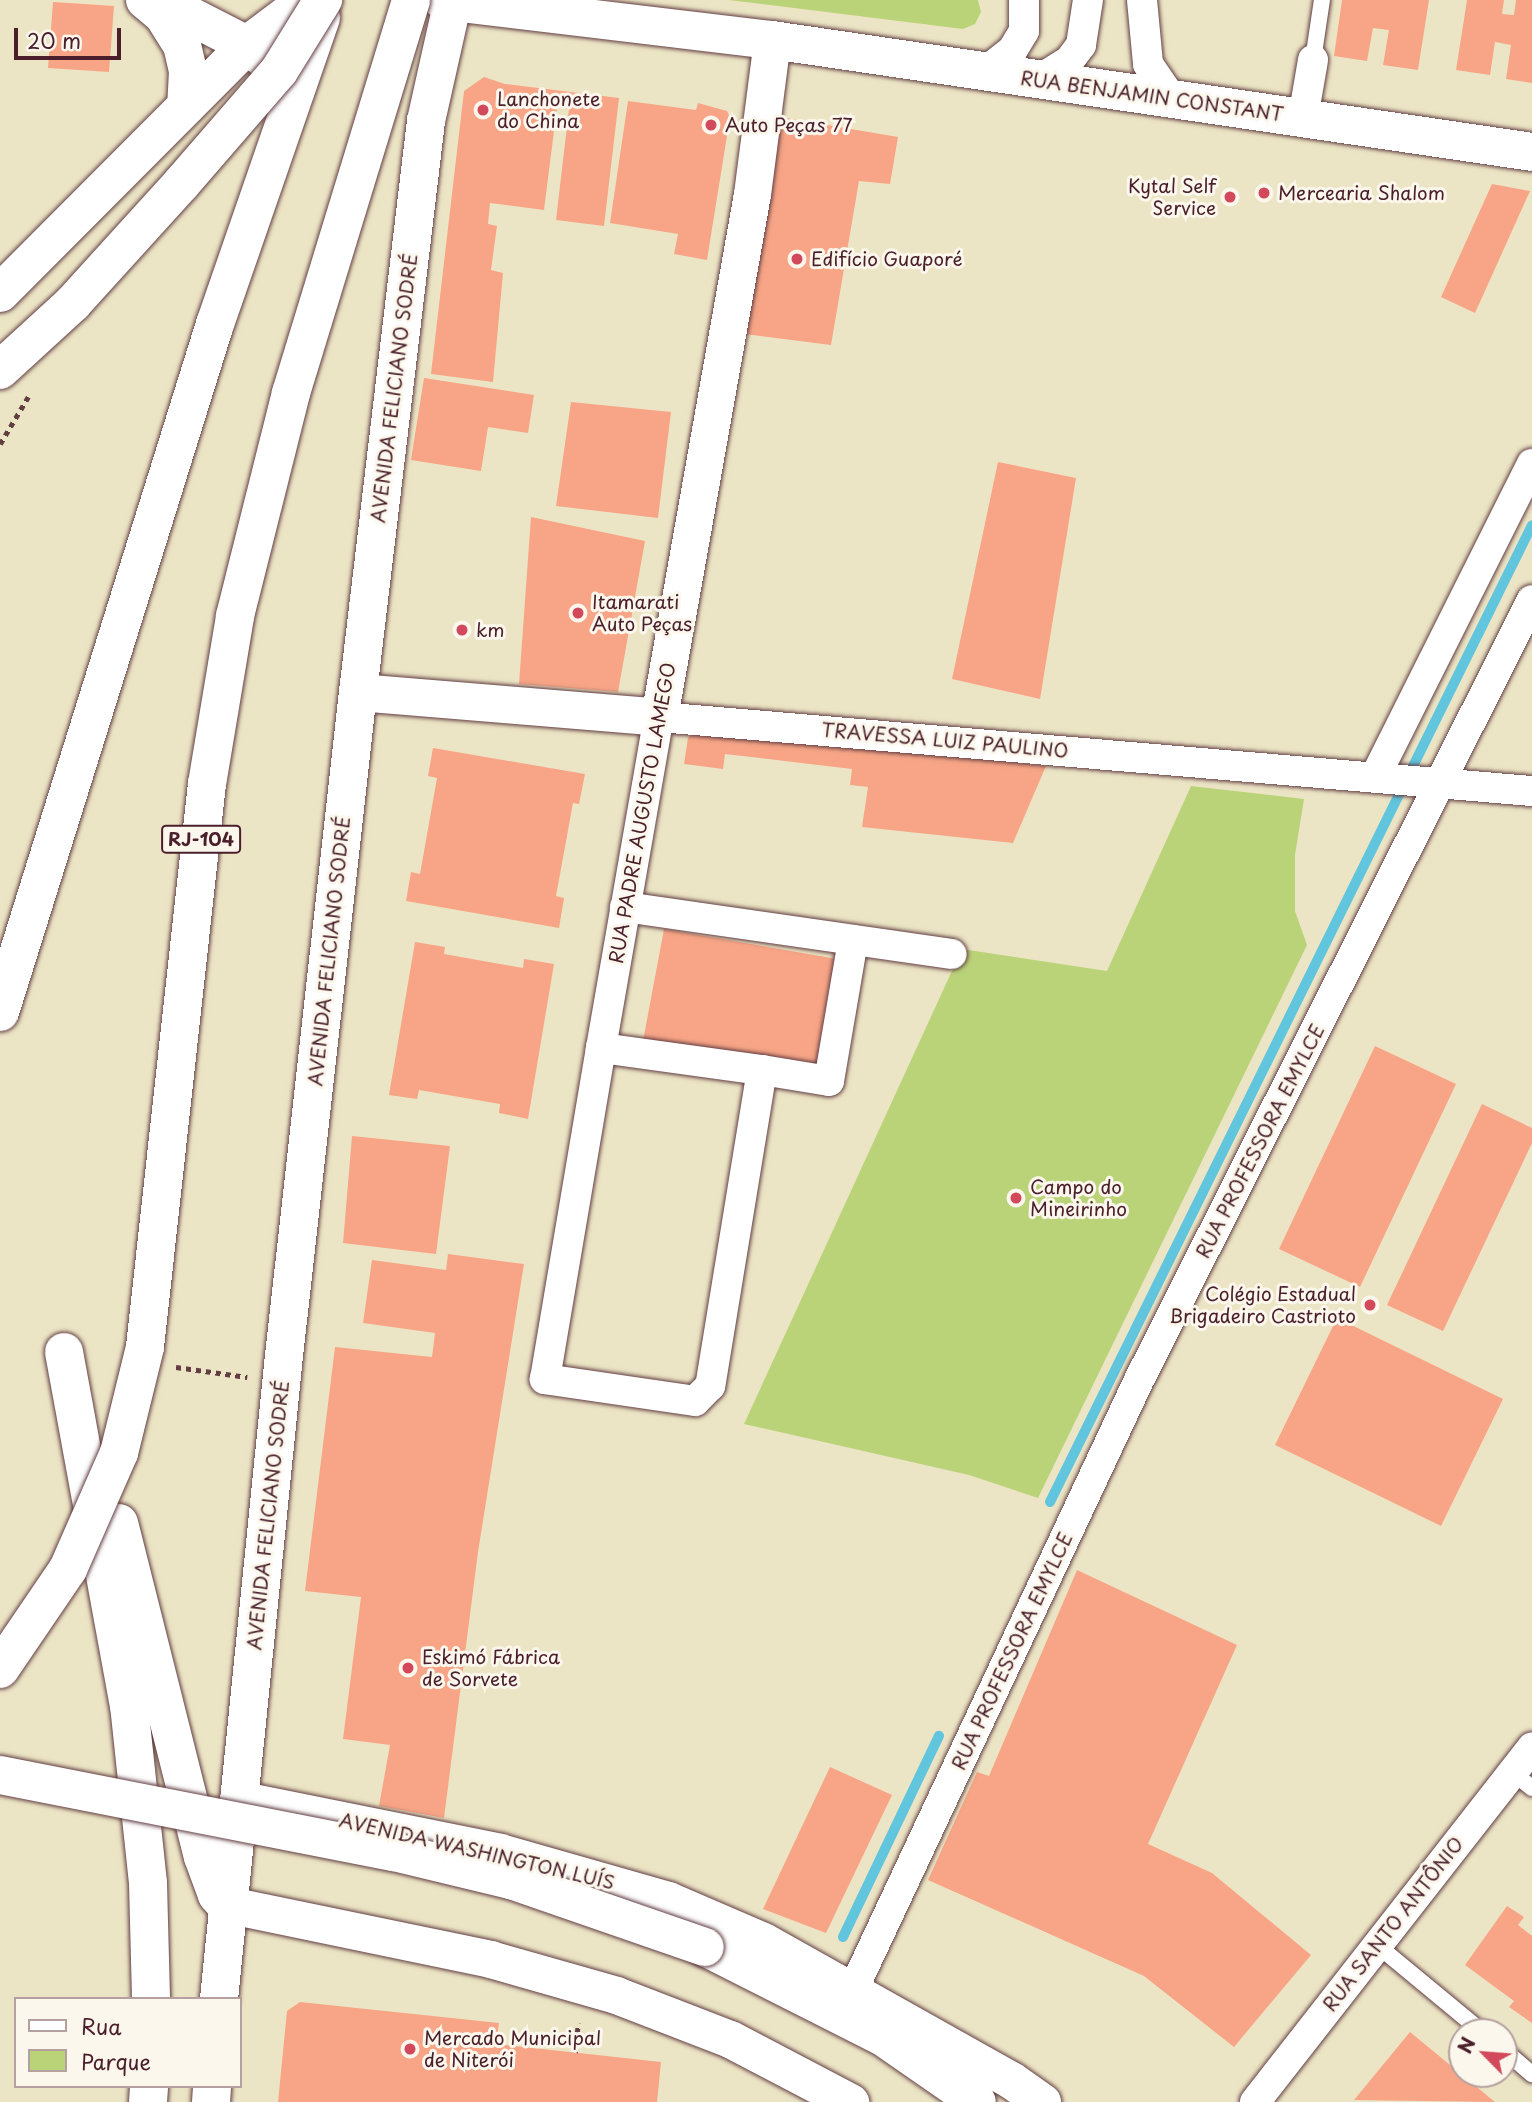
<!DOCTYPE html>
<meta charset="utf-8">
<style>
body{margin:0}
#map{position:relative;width:1532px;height:2102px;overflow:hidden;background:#ece5c5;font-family:"Playpen Sans",sans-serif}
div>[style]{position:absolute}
.green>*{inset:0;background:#bad378}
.stream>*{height:10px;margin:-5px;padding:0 5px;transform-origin:5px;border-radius:5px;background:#60c5dd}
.building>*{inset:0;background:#f7a586}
.path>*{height:4.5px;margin-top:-2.25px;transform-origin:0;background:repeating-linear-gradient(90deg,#623d42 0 5px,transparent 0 10px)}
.roads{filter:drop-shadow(0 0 2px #623d42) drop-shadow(0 0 2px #623d42)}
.service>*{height:16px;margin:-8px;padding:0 8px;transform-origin:8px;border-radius:8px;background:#fff}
.minor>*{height:30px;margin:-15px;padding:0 15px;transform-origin:15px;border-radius:15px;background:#fff}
.tertiary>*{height:37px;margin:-18.5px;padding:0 18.5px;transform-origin:18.5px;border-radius:18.5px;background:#fff}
.secondary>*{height:38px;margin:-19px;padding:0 19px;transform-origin:19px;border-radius:19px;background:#fff}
.primary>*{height:38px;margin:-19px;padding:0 19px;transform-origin:19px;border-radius:19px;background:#fff}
.motorway>*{height:38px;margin:-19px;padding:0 19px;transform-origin:19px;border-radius:19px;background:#fff}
.bridges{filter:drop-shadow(0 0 2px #623d42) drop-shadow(0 0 2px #623d42)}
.motorway-bridge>*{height:38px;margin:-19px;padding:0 19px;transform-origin:19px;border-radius:19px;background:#fff}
.dots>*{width:19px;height:19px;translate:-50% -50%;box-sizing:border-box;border:4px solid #fbf7ec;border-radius:50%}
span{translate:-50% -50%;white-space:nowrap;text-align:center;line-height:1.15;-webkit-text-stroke:6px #fbf7ec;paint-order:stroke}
.shield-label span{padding:2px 5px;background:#fbf7ec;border:2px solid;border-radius:5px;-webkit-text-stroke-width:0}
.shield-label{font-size:18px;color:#4a1f2b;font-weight:700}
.street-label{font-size:19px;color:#4a1f2b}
.poi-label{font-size:19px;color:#4a1f2b}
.left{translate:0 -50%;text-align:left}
.right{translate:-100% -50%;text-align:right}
.legend{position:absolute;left:14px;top:1997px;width:228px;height:91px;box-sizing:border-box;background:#fbf7ec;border:2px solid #b4a19f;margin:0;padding:9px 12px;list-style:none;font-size:21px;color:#4a1f2b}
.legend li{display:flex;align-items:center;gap:14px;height:35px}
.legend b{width:35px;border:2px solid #b4a19f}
.north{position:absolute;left:1448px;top:2018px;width:70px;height:70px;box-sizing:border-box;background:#fbf7ec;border:2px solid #b4a19f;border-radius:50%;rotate:295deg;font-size:19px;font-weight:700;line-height:28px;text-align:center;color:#4a1f2b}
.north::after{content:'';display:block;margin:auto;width:24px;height:32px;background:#d1495b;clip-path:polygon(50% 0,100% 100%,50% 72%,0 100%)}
.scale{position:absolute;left:14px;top:28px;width:107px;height:32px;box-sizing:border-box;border:4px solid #4a1f2b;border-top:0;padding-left:9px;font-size:21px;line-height:24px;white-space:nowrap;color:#4a1f2b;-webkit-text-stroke:5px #fbf7ec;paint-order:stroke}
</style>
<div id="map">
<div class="green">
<div style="clip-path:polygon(729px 0,978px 0,981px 12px,975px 24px,963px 29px)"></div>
<div style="clip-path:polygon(1191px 786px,1304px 799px,1295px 855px,1295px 911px,1307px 945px,1038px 1498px,969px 1475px,744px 1424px,962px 949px,1107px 971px)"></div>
</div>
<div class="stream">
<div style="left:1050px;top:1502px;width:1089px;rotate:-63.74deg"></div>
<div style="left:843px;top:1937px;width:223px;rotate:-64.5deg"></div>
</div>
<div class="building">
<div style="clip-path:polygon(1342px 0,1429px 0,1418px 70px,1383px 65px,1389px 30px,1373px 28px,1367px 61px,1334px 56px)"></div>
<div style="clip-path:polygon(1467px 0,1504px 0,1502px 14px,1514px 15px,1516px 0,1532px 0,1532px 83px,1506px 79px,1511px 45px,1495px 42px,1490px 75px,1456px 70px)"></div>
<div style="clip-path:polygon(53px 2px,114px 6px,109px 72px,48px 68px)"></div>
<div style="clip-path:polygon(484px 77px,505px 84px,619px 98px,604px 226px,556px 220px,569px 109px,557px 107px,544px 210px,490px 203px,488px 224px,497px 226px,491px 270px,503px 273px,493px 382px,431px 374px,464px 91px)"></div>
<div style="clip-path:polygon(628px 101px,696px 110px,698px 103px,727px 111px,730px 117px,707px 260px,674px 254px,678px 234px,610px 223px)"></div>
<div style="clip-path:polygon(768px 115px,898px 137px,890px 184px,859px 181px,831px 345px,737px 333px)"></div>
<div style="clip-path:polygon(1492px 184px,1530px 191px,1475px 313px,1441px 297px)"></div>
<div style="clip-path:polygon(424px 378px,534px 395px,528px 433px,488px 427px,481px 471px,411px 460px)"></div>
<div style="clip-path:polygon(571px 402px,671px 412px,658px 518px,556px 506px)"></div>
<div style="clip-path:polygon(998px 462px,1076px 478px,1040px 699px,952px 679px)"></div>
<div style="clip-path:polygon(531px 517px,645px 541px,618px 692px,519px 684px)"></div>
<div style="clip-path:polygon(701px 726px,1046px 766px,1013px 843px,862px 827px,868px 787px,850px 785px,852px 769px,725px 754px,723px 769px,684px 764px,688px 738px)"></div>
<div style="clip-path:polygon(433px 748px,585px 774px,579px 804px,573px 803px,556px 896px,564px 898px,559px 928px,406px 901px,411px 872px,420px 874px,437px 778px,428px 776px)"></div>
<div style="clip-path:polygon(664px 929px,843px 960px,824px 1069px,643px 1041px)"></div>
<div style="clip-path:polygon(415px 942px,445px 947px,444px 954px,523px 968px,524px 959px,554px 964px,528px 1119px,499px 1113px,500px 1104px,419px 1090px,417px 1099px,389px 1095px)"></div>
<div style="clip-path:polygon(1375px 1046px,1456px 1084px,1360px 1287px,1279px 1249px)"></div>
<div style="clip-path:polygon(1482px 1104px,1532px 1128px,1532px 1143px,1443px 1331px,1387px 1305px)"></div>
<div style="clip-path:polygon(352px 1136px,450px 1146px,436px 1254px,343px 1243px)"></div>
<div style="clip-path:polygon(448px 1254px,524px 1264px,478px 1552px,444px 1818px,379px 1806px,390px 1745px,343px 1739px,361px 1597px,305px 1591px,335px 1347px,432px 1357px,435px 1333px,363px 1323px,372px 1260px,446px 1270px)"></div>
<div style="clip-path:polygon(1337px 1318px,1503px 1399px,1441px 1526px,1275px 1445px)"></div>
<div style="clip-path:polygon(1077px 1570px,1237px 1645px,1148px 1844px,1212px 1873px,1311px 1955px,1234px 2047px,1144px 1976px,928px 1880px,977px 1772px,989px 1776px)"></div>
<div style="clip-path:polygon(830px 1767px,892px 1795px,826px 1933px,763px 1909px)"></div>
<div style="clip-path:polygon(1507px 1906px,1524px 1917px,1518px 1925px,1532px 1936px,1532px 2023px,1509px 2007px,1514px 2001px,1465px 1965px)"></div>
<div style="clip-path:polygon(300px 2002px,499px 2023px,496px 2044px,661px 2062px,657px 2102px,278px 2102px,287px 2011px)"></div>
<div style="clip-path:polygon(1410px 2032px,1495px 2102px,1354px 2100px)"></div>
</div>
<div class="path">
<div style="left:0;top:444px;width:55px;rotate:-59.2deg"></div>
<div style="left:176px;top:1367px;width:72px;rotate:8deg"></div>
<div style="left:575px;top:2053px;width:30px;rotate:-84deg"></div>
</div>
<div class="roads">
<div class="service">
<div style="left:1313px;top:60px;width:61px;rotate:-81.5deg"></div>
<div style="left:1511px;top:1771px;width:27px;rotate:39deg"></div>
<div style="left:1377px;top:1945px;width:136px;rotate:39.6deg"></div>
<div style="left:1504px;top:2050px;width:37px;rotate:41deg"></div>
</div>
<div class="minor">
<div style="left:1142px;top:0;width:64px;rotate:84.6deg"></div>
<div style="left:1148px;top:64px;width:42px;rotate:55.6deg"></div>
<div style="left:986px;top:71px;width:33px;rotate:-38deg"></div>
<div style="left:1012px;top:51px;width:23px;rotate:-59deg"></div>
<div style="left:1024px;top:31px;width:31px;rotate:-90deg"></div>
<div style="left:1040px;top:79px;width:34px;rotate:-32deg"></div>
<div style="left:1069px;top:61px;width:20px;rotate:-53deg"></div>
<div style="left:1081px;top:45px;width:46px;rotate:-81.2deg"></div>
<div style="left:1303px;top:118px;width:59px;rotate:-80.2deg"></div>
<div style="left:1376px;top:775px;width:348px;rotate:-63.4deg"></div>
<div style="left:625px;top:907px;width:330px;rotate:8.2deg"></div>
<div style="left:601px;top:1048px;width:162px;rotate:7.8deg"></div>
<div style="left:762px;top:1070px;width:320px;rotate:99.3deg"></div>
<div style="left:710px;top:1386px;width:21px;rotate:135deg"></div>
<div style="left:695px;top:1401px;width:152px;rotate:-171.7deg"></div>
<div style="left:545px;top:1379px;width:336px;rotate:-80.4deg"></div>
<div style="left:601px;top:1048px;width:336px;rotate:-80.1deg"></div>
<div style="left:659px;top:717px;width:876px;rotate:4.85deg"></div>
<div style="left:762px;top:1070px;width:68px;rotate:9.3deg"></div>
<div style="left:829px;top:1081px;width:143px;rotate:-80.3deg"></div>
<div style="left:853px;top:1990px;width:676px;rotate:-64.88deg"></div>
<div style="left:1140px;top:1378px;width:871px;rotate:-63.26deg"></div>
<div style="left:1255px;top:2102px;width:450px;rotate:-52deg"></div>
</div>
<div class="tertiary">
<div style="left:358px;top:692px;width:302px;rotate:4.7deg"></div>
<div style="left:659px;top:717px;width:531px;rotate:-79.92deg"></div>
<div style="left:752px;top:194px;width:155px;rotate:-82.6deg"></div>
<div style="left:238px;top:1799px;width:267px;rotate:11.4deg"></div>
<div style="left:500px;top:1852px;width:175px;rotate:15.9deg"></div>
<div style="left:668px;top:1900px;width:103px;rotate:23.3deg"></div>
<div style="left:763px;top:1941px;width:284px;rotate:29.3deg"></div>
<div style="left:1011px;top:2080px;width:38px;rotate:35deg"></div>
<div style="left:225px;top:1904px;width:271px;rotate:11.7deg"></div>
<div style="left:490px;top:1959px;width:131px;rotate:15.9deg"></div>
<div style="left:616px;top:1995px;width:122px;rotate:21.1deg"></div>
<div style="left:730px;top:2039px;width:136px;rotate:27.7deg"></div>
</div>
<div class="secondary">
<div style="left:452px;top:2px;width:322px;rotate:6.8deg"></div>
<div style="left:772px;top:40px;width:768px;rotate:8.38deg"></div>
<div style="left:219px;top:1999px;width:646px;rotate:-84.23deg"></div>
<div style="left:284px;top:1356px;width:668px;rotate:-83.64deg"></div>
<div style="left:358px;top:692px;width:575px;rotate:-83.21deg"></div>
<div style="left:426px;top:121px;width:124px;rotate:-77.4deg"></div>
<div style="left:211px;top:2102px;width:16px;rotate:-86deg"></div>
</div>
<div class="primary">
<div style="left:159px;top:0;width:99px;rotate:27.1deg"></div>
<div style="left:247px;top:45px;width:32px;rotate:39deg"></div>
<div style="left:442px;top:0;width:10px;rotate:11deg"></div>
<div style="left:0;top:1012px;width:721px;rotate:-72.65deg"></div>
<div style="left:215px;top:324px;width:324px;rotate:-70.9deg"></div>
</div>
<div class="motorway">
<div style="left:145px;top:0;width:23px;rotate:40deg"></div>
<div style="left:163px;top:15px;width:36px;rotate:58deg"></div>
<div style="left:182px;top:45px;width:27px;rotate:77deg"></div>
<div style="left:188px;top:71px;width:35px;rotate:93deg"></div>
<div style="left:0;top:293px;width:350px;rotate:-45.1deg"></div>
<div style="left:247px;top:45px;width:75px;rotate:-36.9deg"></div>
<div style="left:64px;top:1352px;width:359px;rotate:79.6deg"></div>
<div style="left:129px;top:1705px;width:179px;rotate:83.9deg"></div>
<div style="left:148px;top:1883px;width:116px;rotate:88.5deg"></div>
<div style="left:119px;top:1523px;width:344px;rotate:75.9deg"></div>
<div style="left:203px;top:1857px;width:40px;rotate:69.8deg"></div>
<div style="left:217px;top:1895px;width:12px;rotate:48deg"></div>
<div style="left:705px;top:1947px;width:199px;rotate:26.8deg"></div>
<div style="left:883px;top:2037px;width:114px;rotate:34.7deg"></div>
<div style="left:148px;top:2102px;width:16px;rotate:-86deg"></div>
</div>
</div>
<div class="bridges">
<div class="motorway-bridge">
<div style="left:0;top:370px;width:99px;rotate:-42.5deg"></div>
<div style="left:73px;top:303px;width:161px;rotate:-47.8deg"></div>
<div style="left:181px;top:184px;width:150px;rotate:-49.1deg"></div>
<div style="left:279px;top:71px;width:84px;rotate:-58.2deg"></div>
<div style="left:0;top:1669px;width:121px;rotate:-55.8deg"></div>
<div style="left:68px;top:1569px;width:127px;rotate:-66.3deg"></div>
<div style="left:119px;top:1453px;width:109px;rotate:-76.2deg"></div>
<div style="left:145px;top:1347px;width:566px;rotate:-83.72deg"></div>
<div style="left:207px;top:784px;width:170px;rotate:-80.5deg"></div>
<div style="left:235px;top:616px;width:230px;rotate:-75.9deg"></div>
<div style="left:291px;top:393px;width:411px;rotate:-73deg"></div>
<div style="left:0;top:1775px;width:401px;rotate:11.1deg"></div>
<div style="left:394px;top:1852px;width:120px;rotate:13.5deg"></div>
<div style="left:511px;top:1880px;width:205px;rotate:19.1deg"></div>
</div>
</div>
<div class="dots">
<div style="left:483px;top:110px;background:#d1495b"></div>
<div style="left:711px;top:125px;background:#d1495b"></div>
<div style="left:1264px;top:193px;background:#d1495b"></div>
<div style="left:1230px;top:197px;background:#d1495b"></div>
<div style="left:797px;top:259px;background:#d1495b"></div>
<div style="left:578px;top:613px;background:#d1495b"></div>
<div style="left:462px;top:630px;background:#d1495b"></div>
<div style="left:1016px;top:1198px;background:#d1495b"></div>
<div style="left:1370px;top:1305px;background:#d1495b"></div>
<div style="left:408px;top:1668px;background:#d1495b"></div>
<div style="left:410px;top:2049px;background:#d1495b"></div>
</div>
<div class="shield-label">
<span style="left:201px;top:839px">RJ-104</span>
</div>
<div class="street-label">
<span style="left:1152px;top:96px;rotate:8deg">RUA BENJAMIN CONSTANT</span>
<span style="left:394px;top:388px;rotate:-83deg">AVENIDA FELICIANO SODRÉ</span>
<span style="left:945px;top:740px;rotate:5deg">TRAVESSA LUIZ PAULINO</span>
<span style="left:642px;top:813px;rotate:-80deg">RUA PADRE AUGUSTO LAMEGO</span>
<span style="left:329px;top:951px;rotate:-84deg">AVENIDA FELICIANO SODRÉ</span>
<span style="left:1260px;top:1141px;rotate:-63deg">RUA PROFESSORA EMYLCE</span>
<span style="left:268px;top:1515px;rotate:-84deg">AVENIDA FELICIANO SODRÉ</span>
<span style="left:1012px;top:1651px;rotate:-65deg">RUA PROFESSORA EMYLCE</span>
<span style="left:477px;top:1851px;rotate:13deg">AVENIDA WASHINGTON LUÍS</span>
<span style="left:1393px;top:1924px;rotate:-52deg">RUA SANTO ANTÔNIO</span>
</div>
<div class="poi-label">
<span class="left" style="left:497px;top:110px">Lanchonete<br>do China</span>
<span class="left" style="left:725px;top:125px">Auto Peças 77</span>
<span class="right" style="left:1216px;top:197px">Kytal Self<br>Service</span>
<span class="left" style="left:1278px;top:193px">Mercearia Shalom</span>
<span class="left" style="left:811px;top:259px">Edifício Guaporé</span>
<span class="left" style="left:592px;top:613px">Itamarati<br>Auto Peças</span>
<span class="left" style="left:476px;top:630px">km</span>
<span class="left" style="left:1030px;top:1198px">Campo do<br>Mineirinho</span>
<span class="right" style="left:1356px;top:1305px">Colégio Estadual<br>Brigadeiro Castrioto</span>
<span class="left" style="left:422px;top:1668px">Eskimó Fábrica<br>de Sorvete</span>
<span class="left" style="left:424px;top:2049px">Mercado Municipal<br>de Niterói</span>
</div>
<ul class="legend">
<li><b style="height:9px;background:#fff"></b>Rua</li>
<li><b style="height:19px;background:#bad378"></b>Parque</li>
</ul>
<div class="north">N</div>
<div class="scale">20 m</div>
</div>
